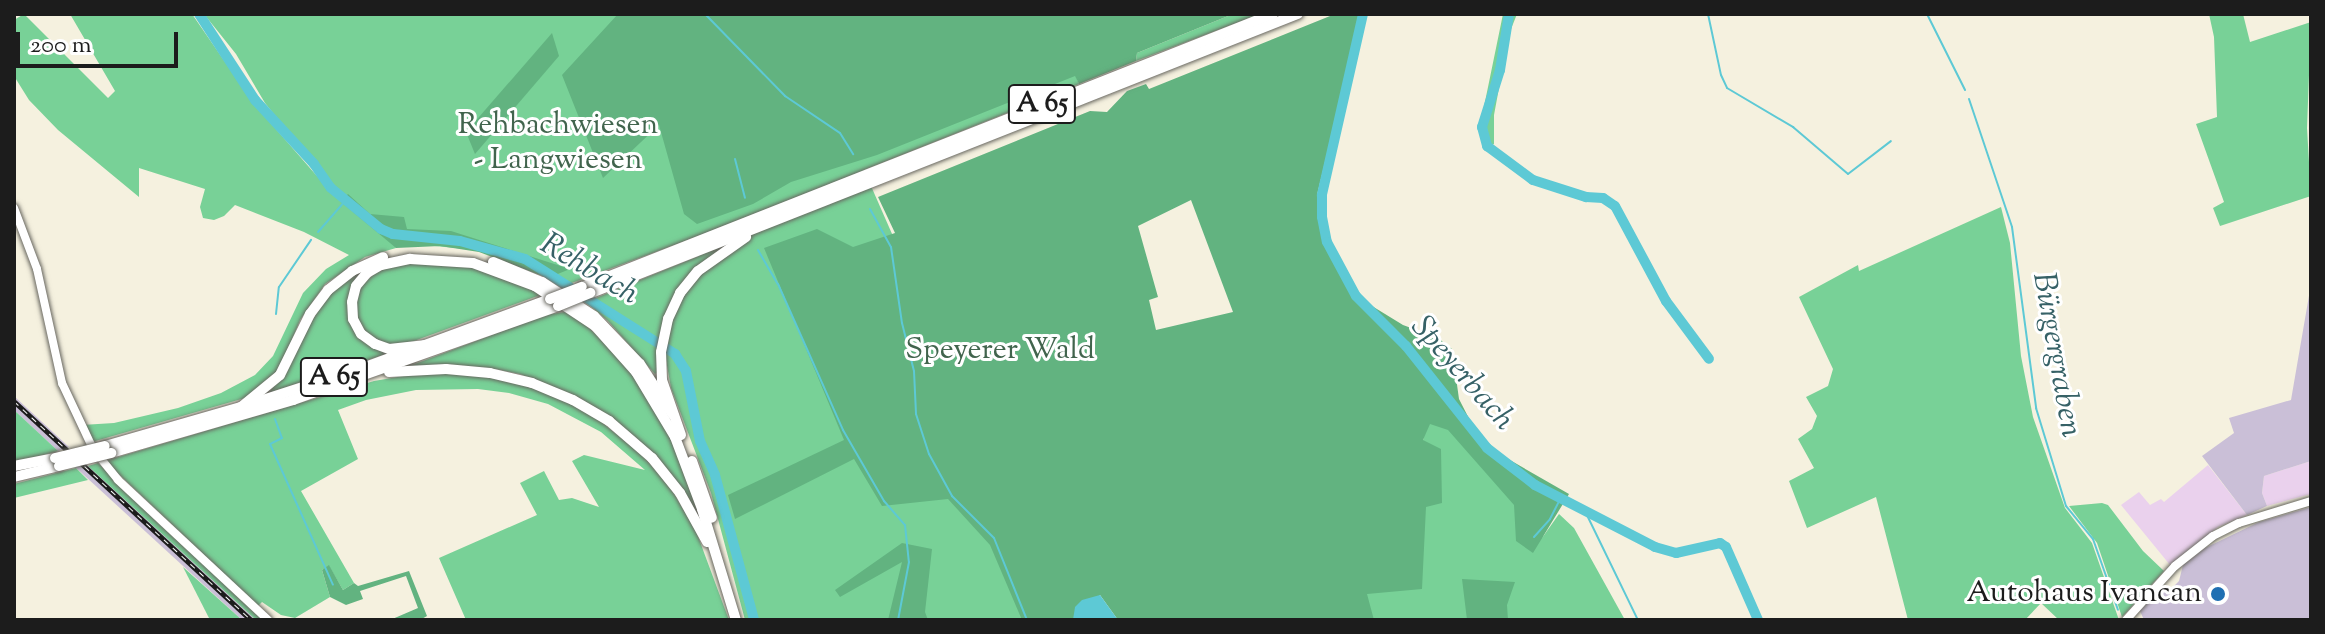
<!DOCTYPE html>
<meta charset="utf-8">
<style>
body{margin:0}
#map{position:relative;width:2325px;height:634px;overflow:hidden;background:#f5f1df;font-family:"Sorts Mill Goudy",serif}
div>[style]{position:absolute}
.built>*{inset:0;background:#ead1ed}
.industrial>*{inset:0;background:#cabfd7}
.green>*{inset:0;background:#78d197}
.forest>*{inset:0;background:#62b380}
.water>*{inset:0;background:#5dc9d5}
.stream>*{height:2px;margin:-1px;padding:0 1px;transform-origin:1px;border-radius:1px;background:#5dc9d5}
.river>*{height:10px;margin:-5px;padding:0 5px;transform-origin:5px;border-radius:5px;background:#5dc9d5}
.roads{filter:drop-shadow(0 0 2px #686760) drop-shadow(0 0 2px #686760)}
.secondary>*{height:8px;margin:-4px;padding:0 4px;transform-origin:4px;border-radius:4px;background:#fff}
.highway>*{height:10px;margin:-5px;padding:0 5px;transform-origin:5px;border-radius:5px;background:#fff}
.rail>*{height:5px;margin-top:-2.5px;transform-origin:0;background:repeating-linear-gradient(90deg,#fff 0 6px,#1c1c1c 0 12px);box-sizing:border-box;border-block:2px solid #1c1c1c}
.bridges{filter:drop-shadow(0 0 2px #686760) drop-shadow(0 0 2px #686760)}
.highway-bridge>*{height:10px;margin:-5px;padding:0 5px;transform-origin:5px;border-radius:5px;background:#fff}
.dots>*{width:22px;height:22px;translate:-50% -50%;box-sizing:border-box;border:4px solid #fff;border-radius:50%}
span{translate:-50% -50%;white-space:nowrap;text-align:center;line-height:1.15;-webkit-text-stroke:6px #fff;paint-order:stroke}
.shield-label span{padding:2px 6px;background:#fff;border:2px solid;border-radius:6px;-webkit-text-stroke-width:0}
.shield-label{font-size:28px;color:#1c1c1c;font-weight:700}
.park-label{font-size:30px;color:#41644d}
.poi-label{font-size:30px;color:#1c1c1c}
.right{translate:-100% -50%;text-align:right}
.water-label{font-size:32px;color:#366166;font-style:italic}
.frame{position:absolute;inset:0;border:16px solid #1c1c1c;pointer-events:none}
.scale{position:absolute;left:16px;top:32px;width:162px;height:36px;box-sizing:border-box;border:4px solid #1c1c1c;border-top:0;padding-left:10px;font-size:24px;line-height:28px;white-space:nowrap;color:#1c1c1c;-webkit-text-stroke:6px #fff;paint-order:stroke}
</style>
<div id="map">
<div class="built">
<div style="clip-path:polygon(2311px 461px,2311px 494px,2267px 506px,2262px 493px,2264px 476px)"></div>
<div style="clip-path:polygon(2208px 465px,2247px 515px,2218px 527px,2170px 565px,2121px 505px,2139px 492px,2150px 505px,2161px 499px,2164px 502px)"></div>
</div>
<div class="industrial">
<div style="clip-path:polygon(2311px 284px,2311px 461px,2264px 476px,2262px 493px,2267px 506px,2247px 515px,2202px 456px,2234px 433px,2229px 418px,2291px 400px)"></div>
<div style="clip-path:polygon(14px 396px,69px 447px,58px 451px,14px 410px)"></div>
<div style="clip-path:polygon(85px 463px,256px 620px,242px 620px,74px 466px)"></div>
<div style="clip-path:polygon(2311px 507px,2311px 620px,2144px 620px,2140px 611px,2160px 589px,2172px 588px,2179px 581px,2183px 565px,2205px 548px,2259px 522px)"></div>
</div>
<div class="green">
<div style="clip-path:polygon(24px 14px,108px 98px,115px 91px,70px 14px,192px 14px,254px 104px,330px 191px,371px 226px,348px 206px,265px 103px,236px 54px,204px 14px,712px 14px,1076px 76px,1079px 84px,864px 170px,896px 243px,1029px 620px,745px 620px,711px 493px,671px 388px,665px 354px,673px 299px,658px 372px,655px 374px,608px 321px,586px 302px,699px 256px,693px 238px,561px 287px,541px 274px,476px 250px,393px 242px,396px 248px,365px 257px,325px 284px,300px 320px,280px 369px,245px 398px,92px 442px,82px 425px,114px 423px,178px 408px,221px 393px,255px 375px,273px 356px,303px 293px,326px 269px,349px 255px,304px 232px,235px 205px,224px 216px,214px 220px,203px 218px,200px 207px,205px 189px,139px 168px,139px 197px,58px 130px,29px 100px,14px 76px,14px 20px)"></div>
<div style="clip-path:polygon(1233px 14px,1260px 14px,1136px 61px,1137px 53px)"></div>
<div style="clip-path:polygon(1503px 14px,1517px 14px,1509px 34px,1494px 115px,1494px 144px,1485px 148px,1480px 126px)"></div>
<div style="clip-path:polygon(2209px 14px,2243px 14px,2250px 42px,2311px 22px,2307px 128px,2311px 196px,2220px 226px,2213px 208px,2224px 202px,2196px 124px,2217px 117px,2214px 37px)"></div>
<div style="clip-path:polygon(2001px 207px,2010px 243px,2021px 356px,2033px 417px,2065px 508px,2092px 543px,2119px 620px,2059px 620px,2041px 603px,2025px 620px,1908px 620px,1876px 497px,1807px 528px,1789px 481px,1814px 468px,1798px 439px,1812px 429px,1817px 416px,1806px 397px,1828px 386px,1833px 369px,1799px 297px,1858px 265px,1859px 271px)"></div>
<div style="clip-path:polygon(416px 262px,480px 268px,543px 294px,403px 345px,388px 345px,367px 335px,358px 323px,355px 299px,359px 288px,380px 269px)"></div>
<div style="clip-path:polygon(366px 267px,356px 278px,352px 325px,395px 351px,269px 393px,329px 293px)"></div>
<div style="clip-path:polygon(571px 311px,625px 362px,667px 428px,705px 530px,663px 467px,567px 393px,520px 374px,495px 369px,407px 367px,545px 315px)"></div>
<div style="clip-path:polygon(464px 373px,518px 383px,559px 398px,595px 417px,641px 454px,670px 487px,696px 531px,729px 620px,466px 620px,439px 558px,537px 515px,520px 483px,544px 471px,559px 500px,572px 498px,599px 507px,572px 461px,584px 455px,645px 470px,601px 432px,548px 404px,509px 393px,478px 389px,416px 390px,366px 400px,338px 410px,358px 459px,301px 491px,354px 583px,343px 590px,329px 566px,322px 570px,330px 597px,295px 618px,281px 615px,262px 602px,258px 606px,105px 461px,374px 381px,415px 374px)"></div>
<div style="clip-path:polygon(14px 410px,42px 436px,58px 451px,14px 463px)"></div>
<div style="clip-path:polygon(1457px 417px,1485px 451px,1553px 515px,1542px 538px,1559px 514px,1574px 528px,1625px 620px,1148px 620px,1423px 441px,1425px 423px)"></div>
<div style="clip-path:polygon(98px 463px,158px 523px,263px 620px,256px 620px,88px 466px)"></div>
<div style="clip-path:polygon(76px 468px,88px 480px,14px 498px,14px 484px)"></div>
<div style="clip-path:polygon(2102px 503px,2108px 505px,2143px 551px,2164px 571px,2122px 617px,2097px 543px,2069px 506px)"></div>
<div style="clip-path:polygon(183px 567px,242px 620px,210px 620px)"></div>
</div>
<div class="forest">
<div style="clip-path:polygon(618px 14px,1233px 14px,1137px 53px,1136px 61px,1079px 84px,1075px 76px,877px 155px,791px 182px,753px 204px,697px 224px,684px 214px,659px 125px,603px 178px,562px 75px)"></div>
<div style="clip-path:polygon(evenodd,1335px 14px,1361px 14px,1317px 195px,1317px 215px,1325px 245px,1354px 295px,1403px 325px,1438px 338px,1452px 349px,1459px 399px,1482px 444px,1569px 494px,1533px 553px,1516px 541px,1514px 505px,1448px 430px,1430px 424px,1423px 440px,1441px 449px,1442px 503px,1426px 507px,1422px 589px,1367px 594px,1374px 620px,1118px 620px,1100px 595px,1073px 620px,1022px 620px,990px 545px,948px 499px,882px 506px,854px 459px,735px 519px,728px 495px,844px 440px,764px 248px,817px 229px,853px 247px,895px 233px,878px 197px,1090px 111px,1107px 112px,1127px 91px,1146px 84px,1149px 89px,1335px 14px,1191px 200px,1233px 312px,1156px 330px,1149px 300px,1158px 297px,1138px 226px,1191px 200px)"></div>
<div style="clip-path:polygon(552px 33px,559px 56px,475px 154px,466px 132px)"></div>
<div style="clip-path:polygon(348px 194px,370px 214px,404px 217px,407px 229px,451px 231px,570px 269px,548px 278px,479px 252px,440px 246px,396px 248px,341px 202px)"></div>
<div style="clip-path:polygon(902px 543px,932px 549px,925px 612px,928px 620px,888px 620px,902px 562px,840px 597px,835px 590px)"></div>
<div style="clip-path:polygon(329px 565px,343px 590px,354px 583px,358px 586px,409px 571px,427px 616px,420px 620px,390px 620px,418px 608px,406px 576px,360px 591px,363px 599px,346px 605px,330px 597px,322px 570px)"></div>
<div style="clip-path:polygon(1462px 579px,1515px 582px,1507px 605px,1508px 620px,1467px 620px)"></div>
</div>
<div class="water">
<div style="clip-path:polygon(1100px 595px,1118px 620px,1073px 620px,1075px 607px,1082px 600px)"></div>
</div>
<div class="stream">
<div style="left:705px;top:14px;width:115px;rotate:45.7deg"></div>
<div style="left:785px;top:96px;width:66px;rotate:33.9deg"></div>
<div style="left:840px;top:133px;width:25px;rotate:58deg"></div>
<div style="left:1708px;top:14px;width:62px;rotate:78deg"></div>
<div style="left:1721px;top:75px;width:14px;rotate:65deg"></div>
<div style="left:1727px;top:88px;width:77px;rotate:30.6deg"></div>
<div style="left:1793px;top:127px;width:72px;rotate:40.5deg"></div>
<div style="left:1848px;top:174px;width:54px;rotate:-37.5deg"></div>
<div style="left:1927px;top:14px;width:85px;rotate:63.4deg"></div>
<div style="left:1969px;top:99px;width:135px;rotate:71.4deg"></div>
<div style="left:2012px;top:227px;width:183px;rotate:82.4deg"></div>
<div style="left:2036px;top:408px;width:102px;rotate:73deg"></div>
<div style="left:2066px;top:506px;width:43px;rotate:50.7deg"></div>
<div style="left:2093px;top:539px;width:75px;rotate:70.6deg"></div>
<div style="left:735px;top:159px;width:40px;rotate:75.6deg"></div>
<div style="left:870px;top:209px;width:43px;rotate:61.1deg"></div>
<div style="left:891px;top:247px;width:77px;rotate:81.8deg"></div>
<div style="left:902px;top:323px;width:49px;rotate:76deg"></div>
<div style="left:914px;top:371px;width:43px;rotate:87.3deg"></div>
<div style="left:916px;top:414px;width:42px;rotate:72deg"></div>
<div style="left:929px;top:454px;width:48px;rotate:61.3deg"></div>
<div style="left:952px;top:496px;width:59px;rotate:45deg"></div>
<div style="left:994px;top:538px;width:88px;rotate:68.1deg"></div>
<div style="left:318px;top:232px;width:41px;rotate:-48.9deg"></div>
<div style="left:758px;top:250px;width:39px;rotate:60deg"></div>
<div style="left:778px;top:284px;width:160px;rotate:66deg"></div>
<div style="left:843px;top:430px;width:82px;rotate:60deg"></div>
<div style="left:884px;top:501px;width:32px;rotate:49deg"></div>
<div style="left:905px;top:525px;width:37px;rotate:84deg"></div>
<div style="left:909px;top:562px;width:59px;rotate:100.7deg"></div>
<div style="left:276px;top:314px;width:27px;rotate:-84deg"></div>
<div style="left:279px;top:287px;width:57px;rotate:-55.8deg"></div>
<div style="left:275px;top:419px;width:20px;rotate:70deg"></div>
<div style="left:282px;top:438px;width:13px;rotate:153deg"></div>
<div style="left:270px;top:444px;width:154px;rotate:65.9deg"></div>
<div style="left:1584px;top:509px;width:123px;rotate:64.1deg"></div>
<div style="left:1534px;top:537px;width:24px;rotate:-48deg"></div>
<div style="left:1550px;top:519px;width:22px;rotate:-63deg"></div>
<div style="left:350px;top:619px;width:1px;rotate:45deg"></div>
</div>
<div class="river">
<div style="left:199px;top:14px;width:103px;rotate:56.9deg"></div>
<div style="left:255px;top:100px;width:87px;rotate:47.3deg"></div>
<div style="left:314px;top:164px;width:29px;rotate:55deg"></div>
<div style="left:331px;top:188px;width:65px;rotate:39.4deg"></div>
<div style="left:381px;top:229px;width:13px;rotate:23deg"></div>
<div style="left:393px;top:234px;width:67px;rotate:6deg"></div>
<div style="left:460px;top:241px;width:67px;rotate:15.5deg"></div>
<div style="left:525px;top:259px;width:178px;rotate:32.3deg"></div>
<div style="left:675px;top:354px;width:20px;rotate:57deg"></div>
<div style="left:686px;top:371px;width:71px;rotate:78.7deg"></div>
<div style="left:700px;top:441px;width:37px;rotate:66deg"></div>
<div style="left:715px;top:475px;width:150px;rotate:74.9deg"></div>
<div style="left:1363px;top:14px;width:186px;rotate:102.8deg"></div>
<div style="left:1322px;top:195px;width:22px;rotate:90deg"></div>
<div style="left:1322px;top:217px;width:25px;rotate:79deg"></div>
<div style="left:1327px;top:242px;width:61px;rotate:61.8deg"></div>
<div style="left:1356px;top:296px;width:71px;rotate:45deg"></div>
<div style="left:1406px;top:346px;width:130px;rotate:51.5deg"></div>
<div style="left:1487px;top:448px;width:61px;rotate:37.6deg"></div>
<div style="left:1535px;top:485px;width:135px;rotate:27.3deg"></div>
<div style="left:1655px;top:547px;width:22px;rotate:16deg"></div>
<div style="left:1676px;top:553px;width:45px;rotate:-12.8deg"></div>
<div style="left:1720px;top:543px;width:7px;rotate:34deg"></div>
<div style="left:1726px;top:547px;width:80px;rotate:66.3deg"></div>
<div style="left:1509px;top:14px;width:57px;rotate:99.1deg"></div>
<div style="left:1500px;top:70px;width:60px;rotate:107.5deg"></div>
<div style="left:1482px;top:127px;width:20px;rotate:75deg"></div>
<div style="left:1487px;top:146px;width:57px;rotate:36.5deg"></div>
<div style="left:1533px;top:180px;width:56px;rotate:17.8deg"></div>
<div style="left:1586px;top:197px;width:17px;rotate:3deg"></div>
<div style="left:1603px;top:198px;width:14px;rotate:34deg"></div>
<div style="left:1615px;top:206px;width:108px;rotate:61.8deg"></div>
<div style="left:1666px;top:301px;width:72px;rotate:53.4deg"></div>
</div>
<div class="roads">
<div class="secondary">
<div style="left:14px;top:208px;width:65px;rotate:69.3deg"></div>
<div style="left:37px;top:269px;width:117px;rotate:77.6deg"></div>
<div style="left:62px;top:383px;width:73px;rotate:64.8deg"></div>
<div style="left:93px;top:449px;width:40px;rotate:51deg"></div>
<div style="left:118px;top:480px;width:205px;rotate:43deg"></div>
<div style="left:2126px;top:620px;width:73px;rotate:-47.8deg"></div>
<div style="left:2175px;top:566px;width:48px;rotate:-38.3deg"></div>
<div style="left:2213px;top:536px;width:29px;rotate:-27deg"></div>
<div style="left:2239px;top:523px;width:75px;rotate:-17deg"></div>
</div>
<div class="highway">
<div style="left:493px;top:262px;width:53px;rotate:22.2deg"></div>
<div style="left:542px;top:282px;width:62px;rotate:33.2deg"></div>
<div style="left:594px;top:316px;width:66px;rotate:46.2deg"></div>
<div style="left:640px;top:364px;width:61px;rotate:57.1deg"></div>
<div style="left:582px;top:287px;width:743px;rotate:-21.56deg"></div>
<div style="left:591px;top:293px;width:760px;rotate:-21.54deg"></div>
<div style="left:426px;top:345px;width:37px;rotate:174deg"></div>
<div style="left:389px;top:349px;width:15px;rotate:-160deg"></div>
<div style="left:375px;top:344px;width:17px;rotate:-144deg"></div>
<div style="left:361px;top:334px;width:17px;rotate:-118deg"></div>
<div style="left:353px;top:319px;width:17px;rotate:-93deg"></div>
<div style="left:352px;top:302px;width:16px;rotate:-76deg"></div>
<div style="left:356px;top:286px;width:17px;rotate:-50deg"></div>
<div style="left:367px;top:273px;width:16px;rotate:-30deg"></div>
<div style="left:381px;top:265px;width:30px;rotate:-12deg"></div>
<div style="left:410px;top:259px;width:63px;rotate:3.6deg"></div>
<div style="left:473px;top:263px;width:66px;rotate:20.4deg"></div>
<div style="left:535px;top:286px;width:72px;rotate:33.7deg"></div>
<div style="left:595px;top:326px;width:62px;rotate:48.3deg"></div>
<div style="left:636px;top:372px;width:76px;rotate:59deg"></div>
<div style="left:675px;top:437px;width:77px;rotate:69.4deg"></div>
<div style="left:702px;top:509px;width:116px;rotate:73deg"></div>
<div style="left:389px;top:372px;width:57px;rotate:-3deg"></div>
<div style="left:446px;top:369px;width:44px;rotate:5.2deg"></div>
<div style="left:490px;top:373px;width:43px;rotate:13.4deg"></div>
<div style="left:532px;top:383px;width:44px;rotate:22.5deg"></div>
<div style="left:573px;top:400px;width:42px;rotate:30.3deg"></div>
<div style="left:609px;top:421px;width:57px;rotate:40.7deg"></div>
<div style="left:652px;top:458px;width:45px;rotate:51.3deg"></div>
<div style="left:680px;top:493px;width:56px;rotate:61.1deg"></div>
<div style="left:241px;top:407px;width:50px;rotate:-39.4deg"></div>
<div style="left:280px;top:375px;width:68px;rotate:-63.8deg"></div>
<div style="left:310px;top:314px;width:30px;rotate:-53deg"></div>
<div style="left:328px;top:290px;width:31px;rotate:-38deg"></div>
<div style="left:352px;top:271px;width:34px;rotate:-24deg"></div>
<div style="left:681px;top:435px;width:58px;rotate:-109.1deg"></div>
<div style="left:662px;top:380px;width:28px;rotate:-92deg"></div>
<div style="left:661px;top:352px;width:34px;rotate:-78deg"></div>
<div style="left:668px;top:319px;width:29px;rotate:-65deg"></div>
<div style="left:680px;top:293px;width:28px;rotate:-51deg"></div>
<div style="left:698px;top:271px;width:59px;rotate:-35.3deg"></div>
<div style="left:105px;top:446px;width:141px;rotate:-16deg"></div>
<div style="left:241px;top:407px;width:133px;rotate:-17.9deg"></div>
<div style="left:368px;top:366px;width:194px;rotate:-20.2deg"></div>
<div style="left:111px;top:453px;width:190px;rotate:-16.2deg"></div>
<div style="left:293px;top:400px;width:281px;rotate:-19.5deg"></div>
<div style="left:692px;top:461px;width:60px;rotate:70.7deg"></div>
<div style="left:14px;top:466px;width:42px;rotate:-11deg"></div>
<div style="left:14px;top:477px;width:46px;rotate:-13.7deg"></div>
</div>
</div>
<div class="rail">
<div style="left:14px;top:401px;width:323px;rotate:42.7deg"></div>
</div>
<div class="bridges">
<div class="highway-bridge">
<div style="left:550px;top:299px;width:34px;rotate:-21deg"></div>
<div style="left:558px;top:306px;width:35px;rotate:-22deg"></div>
<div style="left:55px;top:458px;width:51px;rotate:-13.5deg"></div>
<div style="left:59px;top:466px;width:54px;rotate:-14deg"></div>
</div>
</div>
<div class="dots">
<div style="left:2218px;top:594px;background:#1f6fb2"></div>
</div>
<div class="shield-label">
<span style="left:1042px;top:104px">A 65</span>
<span style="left:334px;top:377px">A 65</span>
</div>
<div class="park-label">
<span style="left:558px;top:143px">Rehbachwiesen<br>- Langwiesen</span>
<span style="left:1000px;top:351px">Speyerer Wald</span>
</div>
<div class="poi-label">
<span class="right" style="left:2202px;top:594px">Autohaus Ivancan</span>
</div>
<div class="water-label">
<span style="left:589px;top:270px;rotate:31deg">Rehbach</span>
<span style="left:2056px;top:355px;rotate:80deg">Bürgergraben</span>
<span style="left:1462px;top:374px;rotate:49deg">Speyerbach</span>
</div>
<div class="frame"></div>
<div class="scale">200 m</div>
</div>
